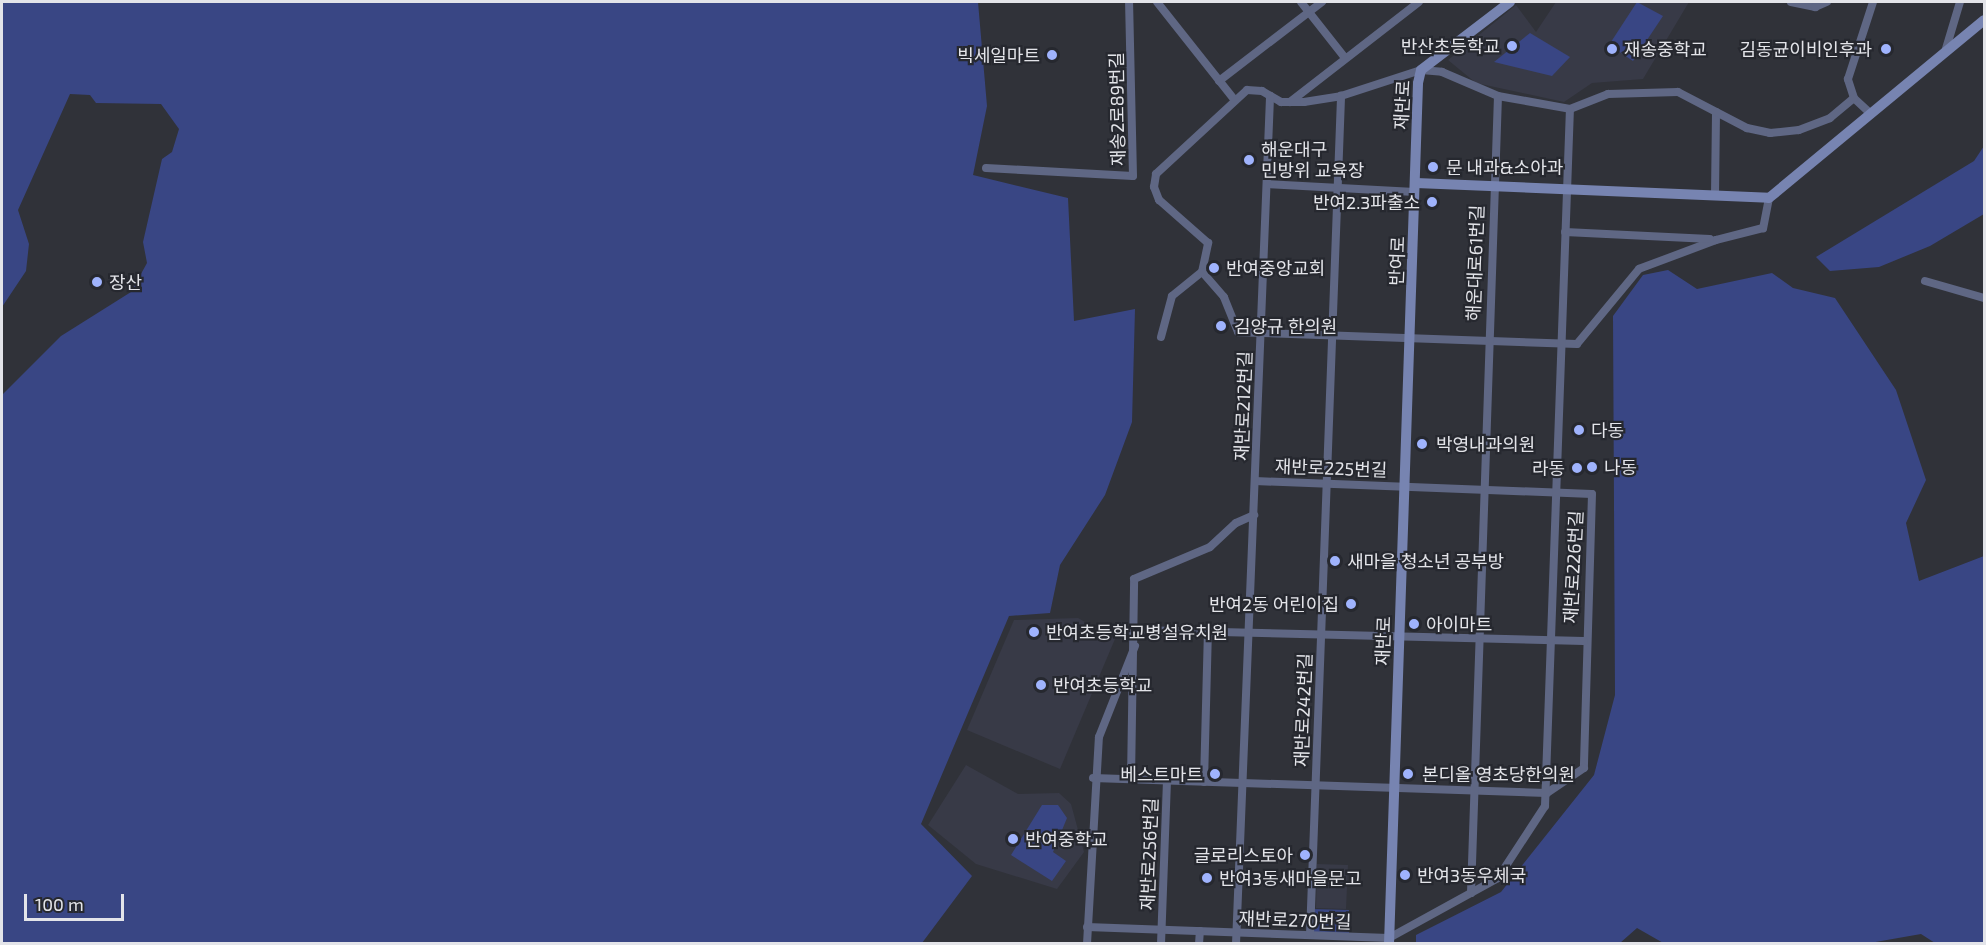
<!DOCTYPE html>
<meta charset="utf-8">
<style>
body{margin:0}
#map{position:relative;width:1986px;height:945px;overflow:hidden;background:#303239;font-family:"Exo 2","Noto Sans KR",sans-serif}
div>[style]{position:absolute}
.built>*{inset:0;background:#383a47}
.green>*{inset:0;background:#394684}
.street>*{height:8px;margin:-4px;padding:0 4px;transform-origin:4px;border-radius:4px;background:#5f6784}
.secondary>*{height:10px;margin:-5px;padding:0 5px;transform-origin:5px;border-radius:5px;background:#7784b1}
.dots>*{width:16px;height:16px;translate:-50% -50%;box-sizing:border-box;border:3px solid #26282f;border-radius:50%}
span{translate:-50% -50%;white-space:nowrap;text-align:center;line-height:1.15;-webkit-text-stroke:4.5px #26282f;paint-order:stroke}
.poi-label{font-size:18px;color:#e3e4e9}
.right{translate:-100% -50%;text-align:right}
.left{translate:0 -50%;text-align:left}
.street-label{font-size:18px;color:#e3e4e9}
.frame{position:absolute;inset:0;border:3px solid #e3e4e9;pointer-events:none}
.scale{position:absolute;left:24px;top:894px;width:100px;height:27px;box-sizing:border-box;border:3px solid #e3e4e9;border-top:0;padding-left:8px;font-size:18px;line-height:21px;white-space:nowrap;color:#e3e4e9;-webkit-text-stroke:4px #26282f;paint-order:stroke}
</style>
<div id="map">
<div class="built">
<div style="clip-path:polygon(1556px 2px,1689px 2px,1643px 79px,1592px 83px,1564px 102px,1476px 83px,1448px 60px,1516px 5px,1536px 32px)"></div>
<div style="clip-path:polygon(1078px 618px,1115px 639px,1060px 769px,967px 730px,1014px 620px)"></div>
<div style="clip-path:polygon(966px 765px,1018px 794px,1059px 793px,1071px 804px,1084px 852px,1057px 889px,976px 864px,928px 825px)"></div>
<div style="clip-path:polygon(1317px 864px,1348px 865px,1346px 909px,1316px 908px)"></div>
</div>
<div class="green">
<div style="clip-path:polygon(2px 2px,978px 2px,987px 106px,973px 175px,1068px 198px,1074px 321px,1135px 309px,1132px 422px,1105px 495px,1060px 565px,1050px 613px,1009px 616px,921px 824px,972px 876px,922px 943px,2px 943px,2px 395px,61px 336px,131px 292px,147px 263px,143px 242px,162px 159px,172px 152px,179px 129px,161px 104px,96px 103px,90px 95px,70px 94px,18px 210px,29px 244px,26px 271px,2px 307px)"></div>
<div style="clip-path:polygon(1637px 2px,1663px 16px,1633px 61px,1609px 45px)"></div>
<div style="clip-path:polygon(1530px 33px,1570px 57px,1552px 76px,1494px 62px)"></div>
<div style="clip-path:polygon(1984px 146px,1984px 214px,1930px 246px,1879px 267px,1830px 271px,1816px 257px,1974px 161px)"></div>
<div style="clip-path:polygon(1668px 270px,1697px 289px,1772px 273px,1793px 288px,1835px 298px,1896px 390px,1926px 480px,1906px 523px,1919px 581px,1984px 556px,1984px 943px,1935px 943px,1921px 934px,1864px 944px,1665px 944px,1637px 928px,1620px 943px,1416px 943px,1416px 935px,1501px 892px,1594px 775px,1615px 695px,1613px 316px,1643px 275px)"></div>
<div style="clip-path:polygon(1042px 805px,1058px 805px,1067px 818px,1053px 852px,1066px 861px,1052px 881px,1011px 855px)"></div>
<div style="clip-path:polygon(1311px 909px,1349px 910px,1349px 937px,1310px 935px)"></div>
</div>
<div class="street">
<div style="left:1157px;top:2px;width:124px;rotate:51.6deg"></div>
<div style="left:1301px;top:2px;width:71px;rotate:51.8deg"></div>
<div style="left:1791px;top:2px;width:25px;rotate:12deg"></div>
<div style="left:1815px;top:7px;width:13px;rotate:-23deg"></div>
<div style="left:1945px;top:52px;width:52px;rotate:-73.3deg"></div>
<div style="left:1219px;top:81px;width:130px;rotate:-37.5deg"></div>
<div style="left:1290px;top:102px;width:163px;rotate:-37.8deg"></div>
<div style="left:1871px;top:114px;width:23px;rotate:-137deg"></div>
<div style="left:1854px;top:98px;width:20px;rotate:-108deg"></div>
<div style="left:1848px;top:79px;width:81px;rotate:-72deg"></div>
<div style="left:986px;top:168px;width:147px;rotate:3.1deg"></div>
<div style="left:1133px;top:176px;width:174px;rotate:-91.3deg"></div>
<div style="left:1267px;top:184px;width:148px;rotate:3.1deg"></div>
<div style="left:1715px;top:195px;width:83px;rotate:-89.3deg"></div>
<div style="left:1769px;top:198px;width:31px;rotate:101deg"></div>
<div style="left:1763px;top:228px;width:49px;rotate:165.7deg"></div>
<div style="left:1716px;top:240px;width:82px;rotate:159.4deg"></div>
<div style="left:1639px;top:269px;width:97px;rotate:129.6deg"></div>
<div style="left:1577px;top:344px;width:339px;rotate:-178deg"></div>
<div style="left:1238px;top:332px;width:38px;rotate:-112deg"></div>
<div style="left:1224px;top:297px;width:33px;rotate:-131deg"></div>
<div style="left:1202px;top:272px;width:30px;rotate:-78deg"></div>
<div style="left:1208px;top:243px;width:65px;rotate:-138.7deg"></div>
<div style="left:1159px;top:200px;width:14px;rotate:-111deg"></div>
<div style="left:1154px;top:187px;width:13px;rotate:-81deg"></div>
<div style="left:1156px;top:174px;width:124px;rotate:-42.7deg"></div>
<div style="left:1247px;top:90px;width:15px;rotate:4deg"></div>
<div style="left:1262px;top:91px;width:22px;rotate:30deg"></div>
<div style="left:1281px;top:102px;width:23px"></div>
<div style="left:1304px;top:102px;width:37px;rotate:-9deg"></div>
<div style="left:1341px;top:96px;width:84px;rotate:-18deg"></div>
<div style="left:1421px;top:70px;width:21px;rotate:5deg"></div>
<div style="left:1442px;top:72px;width:61px;rotate:23.2deg"></div>
<div style="left:1498px;top:96px;width:73px;rotate:10.2deg"></div>
<div style="left:1570px;top:109px;width:41px;rotate:-21.5deg"></div>
<div style="left:1608px;top:94px;width:70px;rotate:-1.6deg"></div>
<div style="left:1678px;top:92px;width:78px;rotate:27.6deg"></div>
<div style="left:1747px;top:128px;width:24px;rotate:12deg"></div>
<div style="left:1770px;top:133px;width:29px;rotate:-6deg"></div>
<div style="left:1799px;top:130px;width:33px;rotate:-21deg"></div>
<div style="left:1830px;top:118px;width:31px;rotate:-40deg"></div>
<div style="left:1565px;top:232px;width:145px;rotate:2.8deg"></div>
<div style="left:1925px;top:281px;width:61px;rotate:16.1deg"></div>
<div style="left:1161px;top:337px;width:42px;rotate:-75deg"></div>
<div style="left:1172px;top:296px;width:38px;rotate:-39deg"></div>
<div style="left:1255px;top:481px;width:337px;rotate:2.2deg"></div>
<div style="left:1592px;top:494px;width:274px;rotate:91.7deg"></div>
<div style="left:1584px;top:768px;width:45px;rotate:146deg"></div>
<div style="left:1136px;top:630px;width:448px;rotate:1.4deg"></div>
<div style="left:1093px;top:778px;width:454px;rotate:1.9deg"></div>
<div style="left:1131px;top:779px;width:200px;rotate:-89.1deg"></div>
<div style="left:1134px;top:579px;width:82px;rotate:-22.8deg"></div>
<div style="left:1210px;top:547px;width:35px;rotate:-43deg"></div>
<div style="left:1236px;top:523px;width:20px;rotate:-24deg"></div>
<div style="left:1204px;top:782px;width:150px;rotate:-88.5deg"></div>
<div style="left:1471px;top:893px;width:797px;rotate:-88.06deg"></div>
<div style="left:1087px;top:927px;width:302px;rotate:2.1deg"></div>
<div style="left:1389px;top:938px;width:124px;rotate:-28.8deg"></div>
<div style="left:1498px;top:878px;width:86px;rotate:-56.9deg"></div>
<div style="left:1545px;top:806px;width:697px;rotate:-87.95deg"></div>
<div style="left:1310px;top:935px;width:840px;rotate:-87.88deg"></div>
<div style="left:1087px;top:944px;width:207px;rotate:-86.7deg"></div>
<div style="left:1099px;top:737px;width:98px;rotate:-68.4deg"></div>
<div style="left:1161px;top:944px;width:164px;rotate:-87.9deg"></div>
<div style="left:1199px;top:944px;width:13px;rotate:-86deg"></div>
<div style="left:1236px;top:944px;width:849px;rotate:-87.7deg"></div>
</div>
<div class="secondary">
<div style="left:1416px;top:183px;width:353px;rotate:2.4deg"></div>
<div style="left:1769px;top:198px;width:279px;rotate:-39.6deg"></div>
<div style="left:1389px;top:944px;width:861px;rotate:-88.07deg"></div>
<div style="left:1418px;top:83px;width:13px;rotate:-77deg"></div>
<div style="left:1421px;top:70px;width:112px;rotate:-37.4deg"></div>
</div>
<div class="dots">
<div style="left:1512px;top:46px;background:#9fb3fd"></div>
<div style="left:1612px;top:49px;background:#9fb3fd"></div>
<div style="left:1886px;top:49px;background:#9fb3fd"></div>
<div style="left:1052px;top:55px;background:#9fb3fd"></div>
<div style="left:1249px;top:160px;background:#9fb3fd"></div>
<div style="left:1433px;top:167px;background:#9fb3fd"></div>
<div style="left:1432px;top:202px;background:#9fb3fd"></div>
<div style="left:1214px;top:268px;background:#9fb3fd"></div>
<div style="left:97px;top:282px;background:#9fb3fd"></div>
<div style="left:1221px;top:326px;background:#9fb3fd"></div>
<div style="left:1579px;top:430px;background:#9fb3fd"></div>
<div style="left:1422px;top:444px;background:#9fb3fd"></div>
<div style="left:1592px;top:467px;background:#9fb3fd"></div>
<div style="left:1577px;top:468px;background:#9fb3fd"></div>
<div style="left:1335px;top:561px;background:#9fb3fd"></div>
<div style="left:1351px;top:604px;background:#9fb3fd"></div>
<div style="left:1414px;top:624px;background:#9fb3fd"></div>
<div style="left:1034px;top:632px;background:#9fb3fd"></div>
<div style="left:1041px;top:685px;background:#9fb3fd"></div>
<div style="left:1215px;top:774px;background:#9fb3fd"></div>
<div style="left:1408px;top:774px;background:#9fb3fd"></div>
<div style="left:1013px;top:839px;background:#9fb3fd"></div>
<div style="left:1305px;top:855px;background:#9fb3fd"></div>
<div style="left:1405px;top:875px;background:#9fb3fd"></div>
<div style="left:1207px;top:878px;background:#9fb3fd"></div>
</div>
<div class="poi-label">
<span class="right" style="left:1500px;top:46px">반산초등학교</span>
<span class="left" style="left:1624px;top:49px">재송중학교</span>
<span class="right" style="left:1872px;top:49px">김동균이비인후과</span>
<span class="right" style="left:1040px;top:55px">빅세일마트</span>
<span class="left" style="left:1261px;top:160px">해운대구<br>민방위 교육장</span>
<span class="left" style="left:1446px;top:167px">문 내과&amp;소아과</span>
<span class="right" style="left:1420px;top:202px">반여2.3파출소</span>
<span class="left" style="left:1226px;top:268px">반여중앙교회</span>
<span class="left" style="left:109px;top:282px">장산</span>
<span class="left" style="left:1234px;top:326px">김양규 한의원</span>
<span class="left" style="left:1591px;top:430px">다동</span>
<span class="left" style="left:1436px;top:444px">박영내과의원</span>
<span class="left" style="left:1604px;top:467px">나동</span>
<span class="right" style="left:1565px;top:468px">라동</span>
<span class="left" style="left:1347px;top:561px">새마을 청소년 공부방</span>
<span class="right" style="left:1339px;top:604px">반여2동 어린이집</span>
<span class="left" style="left:1426px;top:624px">아이마트</span>
<span class="left" style="left:1046px;top:632px">반여초등학교병설유치원</span>
<span class="left" style="left:1053px;top:685px">반여초등학교</span>
<span class="right" style="left:1203px;top:774px">베스트마트</span>
<span class="left" style="left:1422px;top:774px">본디올 영초당한의원</span>
<span class="left" style="left:1025px;top:839px">반여중학교</span>
<span class="right" style="left:1293px;top:855px">글로리스토아</span>
<span class="left" style="left:1417px;top:875px">반여3동우체국</span>
<span class="left" style="left:1219px;top:878px">반여3동새마을문고</span>
</div>
<div class="street-label">
<span style="left:1402px;top:105px;rotate:-87deg">재반로</span>
<span style="left:1117px;top:109px;rotate:-91deg">재송2로89번길</span>
<span style="left:1397px;top:261px;rotate:-88deg">반여로</span>
<span style="left:1475px;top:263px;rotate:-88deg">해운대로61번길</span>
<span style="left:1243px;top:406px;rotate:-88deg">재반로212번길</span>
<span style="left:1331px;top:468px;rotate:2deg">재반로225번길</span>
<span style="left:1573px;top:567px;rotate:-87deg">재반로226번길</span>
<span style="left:1383px;top:641px;rotate:-88deg">재반로</span>
<span style="left:1303px;top:710px;rotate:-88deg">재반로242번길</span>
<span style="left:1149px;top:854px;rotate:-88deg">재반로256번길</span>
<span style="left:1295px;top:920px;rotate:2deg">재반로270번길</span>
</div>
<div class="frame"></div>
<div class="scale">100 m</div>
</div>
